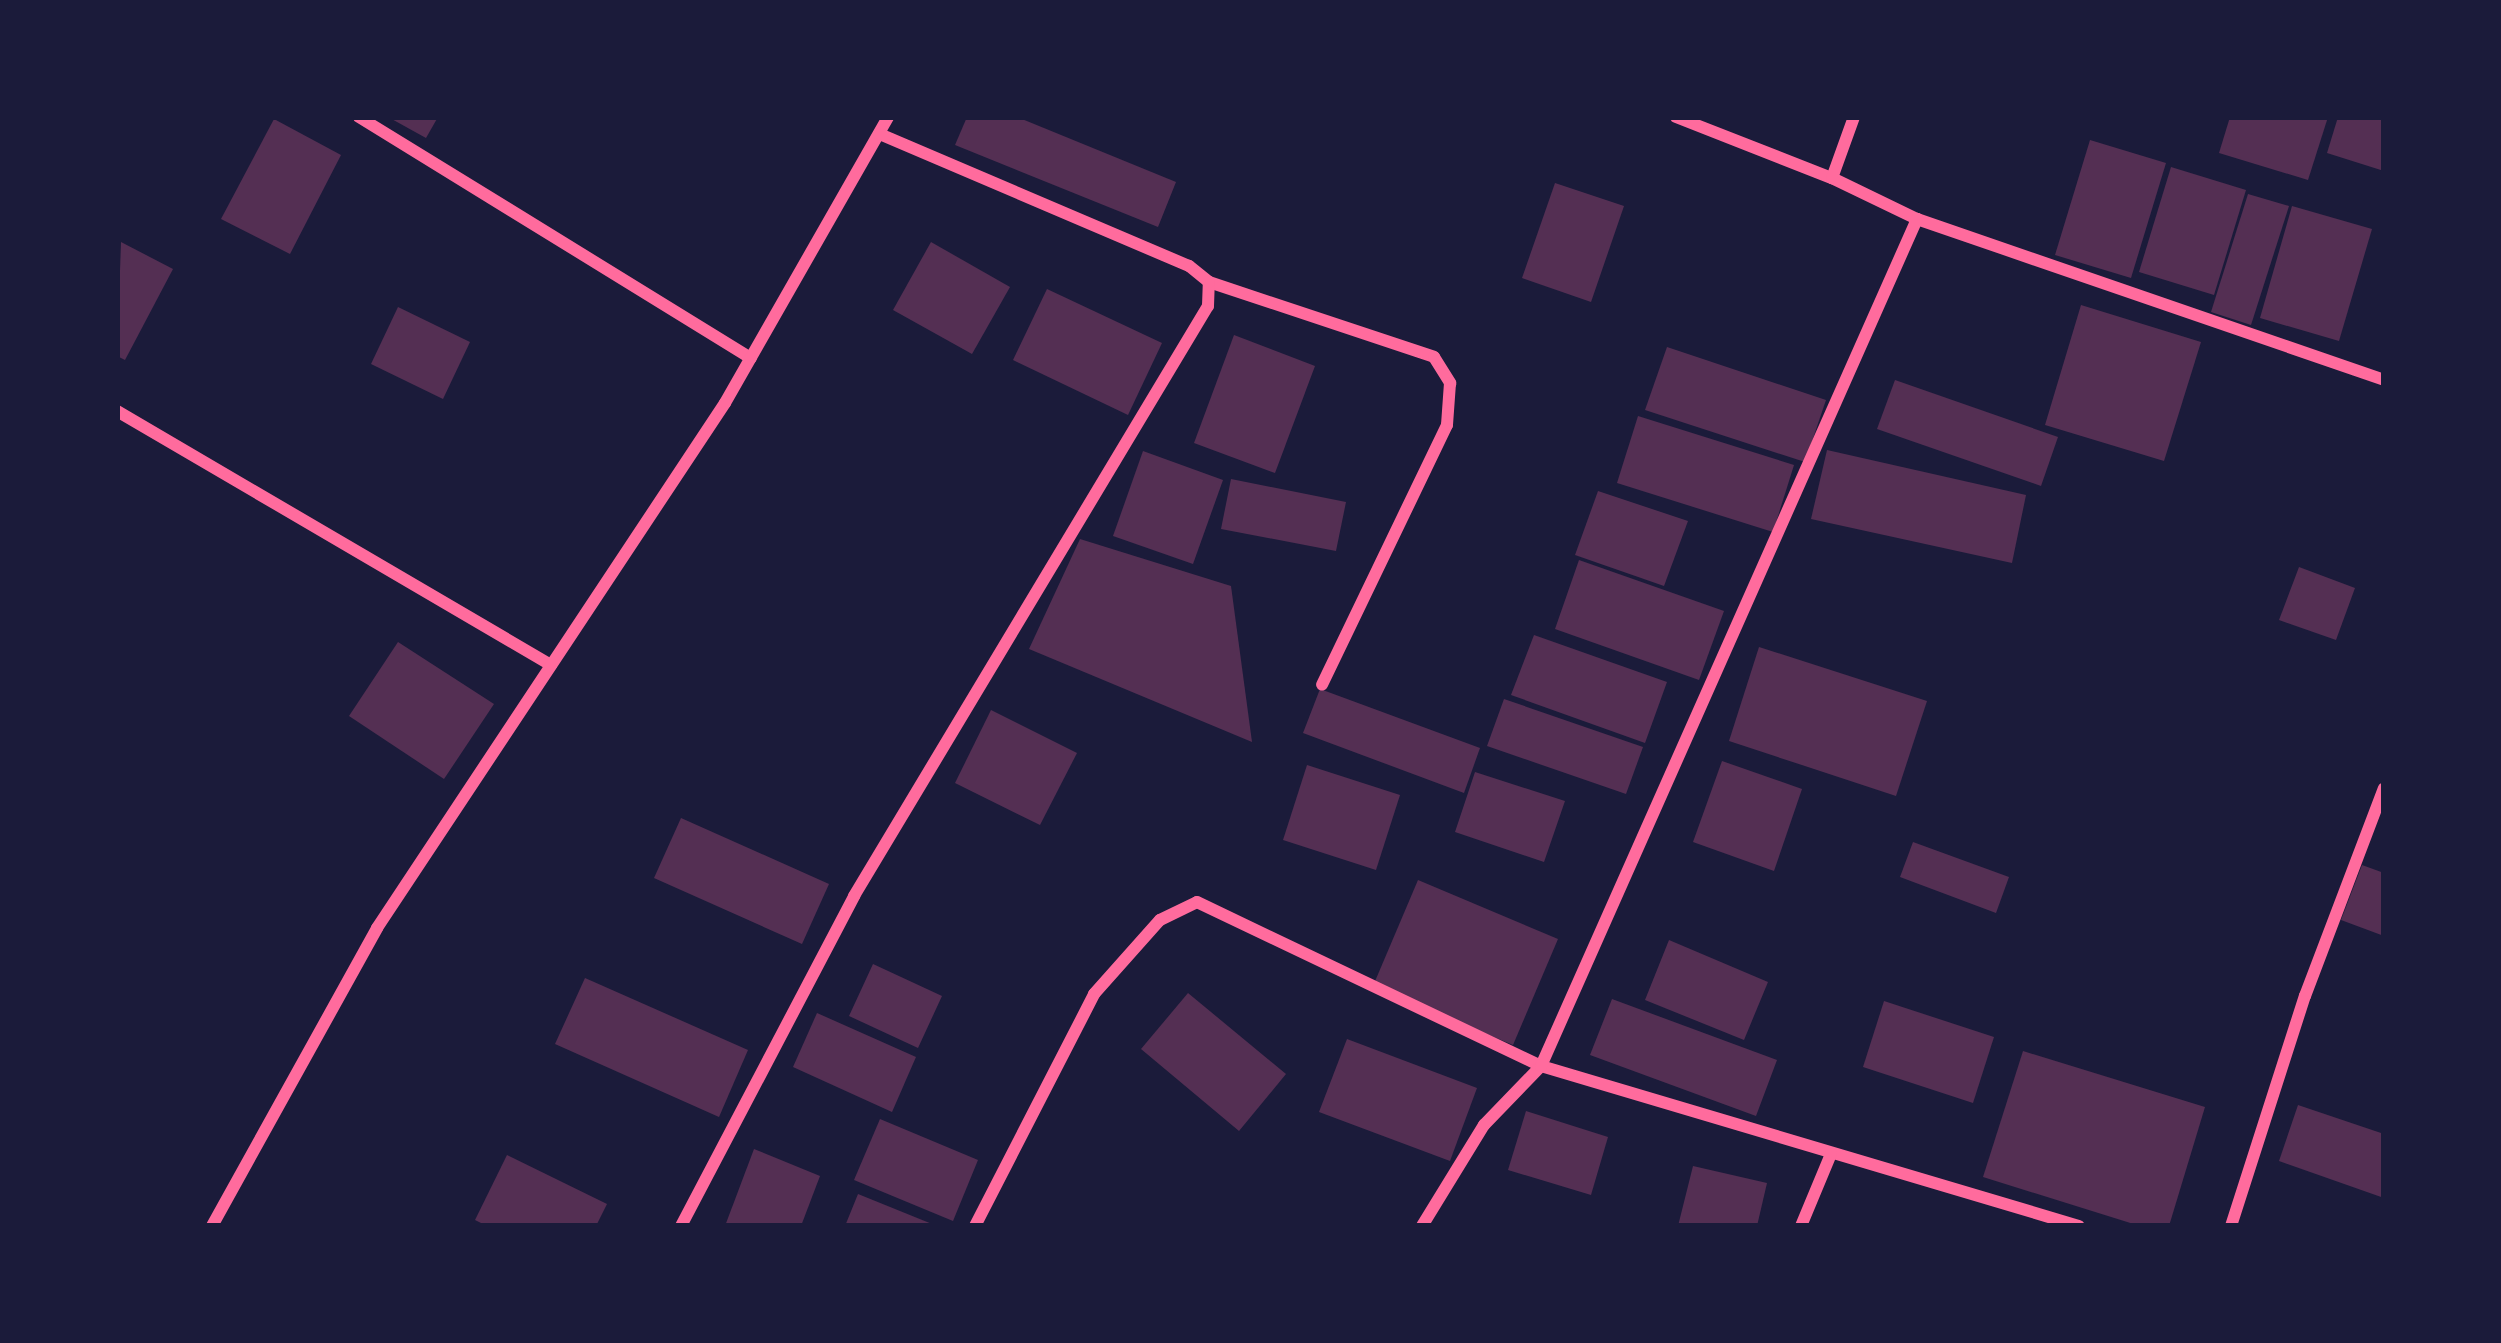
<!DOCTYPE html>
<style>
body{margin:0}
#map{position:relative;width:2501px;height:1343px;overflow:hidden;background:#1b1b3a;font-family:"Nunito Sans",sans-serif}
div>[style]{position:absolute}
.building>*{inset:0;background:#542f53}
.minor>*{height:12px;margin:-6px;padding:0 6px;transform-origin:6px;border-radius:6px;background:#ff6b9d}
span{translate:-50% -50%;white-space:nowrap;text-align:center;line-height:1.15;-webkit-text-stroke:9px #1b1b3a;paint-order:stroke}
.frame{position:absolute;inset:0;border:120px solid #1b1b3a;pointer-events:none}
</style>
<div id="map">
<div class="building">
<div style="clip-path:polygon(388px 117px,438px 117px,426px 138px)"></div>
<div style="clip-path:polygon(967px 117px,1017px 117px,1176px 182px,1158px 227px,955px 145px)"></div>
<div style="clip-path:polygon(2230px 117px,2328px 117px,2308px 180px,2219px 153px)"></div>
<div style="clip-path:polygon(2338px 117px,2384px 117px,2384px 171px,2327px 153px)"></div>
<div style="clip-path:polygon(274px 119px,341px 155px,290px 254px,221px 219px)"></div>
<div style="clip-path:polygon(2090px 140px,2166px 163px,2131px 278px,2055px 255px)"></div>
<div style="clip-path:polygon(2171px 167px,2246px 190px,2214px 295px,2139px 272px)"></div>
<div style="clip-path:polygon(1555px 183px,1624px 206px,1591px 302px,1522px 278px)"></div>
<div style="clip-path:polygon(2248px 194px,2289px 206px,2251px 325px,2211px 312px)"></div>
<div style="clip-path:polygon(2292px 206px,2372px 229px,2339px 341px,2260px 318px)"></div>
<div style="clip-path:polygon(121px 242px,173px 269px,125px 360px,117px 356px)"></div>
<div style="clip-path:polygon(931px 242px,1010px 287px,972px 354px,893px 310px)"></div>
<div style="clip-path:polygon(1047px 289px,1162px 343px,1128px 415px,1013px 360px)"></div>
<div style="clip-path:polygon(2081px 305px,2201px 342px,2164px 461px,2045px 425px)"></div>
<div style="clip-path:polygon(398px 307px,470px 342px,443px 399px,371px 364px)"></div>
<div style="clip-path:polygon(1234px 335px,1315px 366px,1275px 473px,1194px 443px)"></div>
<div style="clip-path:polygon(1667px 347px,1826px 400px,1805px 462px,1645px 410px)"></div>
<div style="clip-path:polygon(1895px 380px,2058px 437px,2041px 486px,1877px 429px)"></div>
<div style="clip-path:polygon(1638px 416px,1794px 465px,1773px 532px,1617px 483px)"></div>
<div style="clip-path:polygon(1827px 450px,2026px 495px,2012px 563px,1811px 519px)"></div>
<div style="clip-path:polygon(1143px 451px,1223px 480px,1193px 564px,1113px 536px)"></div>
<div style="clip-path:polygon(1231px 479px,1346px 502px,1336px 551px,1221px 529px)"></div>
<div style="clip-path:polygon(1598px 491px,1688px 521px,1664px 586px,1575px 555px)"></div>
<div style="clip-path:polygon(1080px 539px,1231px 586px,1252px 742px,1029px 649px)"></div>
<div style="clip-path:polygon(1579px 560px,1724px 611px,1699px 680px,1555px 629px)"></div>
<div style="clip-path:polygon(2299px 567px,2355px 588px,2336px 640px,2279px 620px)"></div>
<div style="clip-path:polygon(1534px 635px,1667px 682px,1645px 743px,1511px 695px)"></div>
<div style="clip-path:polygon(398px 642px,494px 704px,444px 779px,349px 716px)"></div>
<div style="clip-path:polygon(1759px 647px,1927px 701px,1896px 796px,1729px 741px)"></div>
<div style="clip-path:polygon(1320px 689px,1480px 748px,1464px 793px,1303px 733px)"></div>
<div style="clip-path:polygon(1504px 699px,1643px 747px,1626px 794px,1487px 746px)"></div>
<div style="clip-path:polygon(991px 710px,1077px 753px,1040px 825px,955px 783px)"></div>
<div style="clip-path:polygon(1722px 761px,1802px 789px,1774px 871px,1693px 842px)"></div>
<div style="clip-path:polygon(1307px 765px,1400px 795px,1376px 870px,1283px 840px)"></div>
<div style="clip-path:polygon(1475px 772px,1565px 801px,1544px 862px,1455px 832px)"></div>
<div style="clip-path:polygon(681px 818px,829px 884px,802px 944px,654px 878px)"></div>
<div style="clip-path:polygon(1913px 842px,2009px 877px,1996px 913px,1900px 877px)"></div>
<div style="clip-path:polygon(2362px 865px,2384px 873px,2384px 936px,2341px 920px)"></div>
<div style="clip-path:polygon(1418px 880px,1558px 939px,1513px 1045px,1373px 986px)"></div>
<div style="clip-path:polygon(1669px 940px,1768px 982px,1744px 1040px,1645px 1000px)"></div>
<div style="clip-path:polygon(873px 964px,942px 996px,918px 1048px,849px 1016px)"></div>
<div style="clip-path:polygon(585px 978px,748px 1050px,719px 1117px,555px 1044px)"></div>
<div style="clip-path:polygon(1188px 993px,1286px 1074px,1239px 1131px,1141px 1049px)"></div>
<div style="clip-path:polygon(1612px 999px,1777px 1060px,1756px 1116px,1590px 1055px)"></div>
<div style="clip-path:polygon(1884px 1001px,1994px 1037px,1973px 1103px,1863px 1067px)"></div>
<div style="clip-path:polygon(817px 1013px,916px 1057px,892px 1112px,793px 1067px)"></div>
<div style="clip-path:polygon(1347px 1039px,1477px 1088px,1450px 1161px,1319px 1112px)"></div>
<div style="clip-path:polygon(2023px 1051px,2205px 1107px,2169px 1226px,2140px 1226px,1983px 1177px)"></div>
<div style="clip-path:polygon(2298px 1105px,2384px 1134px,2384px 1198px,2279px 1161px)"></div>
<div style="clip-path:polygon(1526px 1111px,1608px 1137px,1591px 1195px,1508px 1170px)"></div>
<div style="clip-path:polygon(880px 1119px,978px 1160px,953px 1221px,854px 1180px)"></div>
<div style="clip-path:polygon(754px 1149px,820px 1176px,801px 1226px,725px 1226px)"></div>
<div style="clip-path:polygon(507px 1155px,607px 1204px,596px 1226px,487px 1226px,475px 1220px)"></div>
<div style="clip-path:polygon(1693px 1166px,1767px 1183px,1757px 1226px,1678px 1226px)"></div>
<div style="clip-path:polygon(858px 1194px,937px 1226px,845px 1226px)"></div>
</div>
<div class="minor">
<div style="left:359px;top:117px;width:460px;rotate:31.6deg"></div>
<div style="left:1676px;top:117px;width:168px;rotate:21.4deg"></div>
<div style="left:1832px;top:178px;width:94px;rotate:25.8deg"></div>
<div style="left:1917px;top:219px;width:494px;rotate:19deg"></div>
<div style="left:1832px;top:178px;width:65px;rotate:-70.2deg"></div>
<div style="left:1209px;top:282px;width:237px;rotate:18.4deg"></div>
<div style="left:1434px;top:357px;width:31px;rotate:58deg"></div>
<div style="left:1450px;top:383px;width:42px;rotate:94.1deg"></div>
<div style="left:1447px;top:425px;width:288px;rotate:115.7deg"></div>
<div style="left:117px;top:411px;width:503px;rotate:30.34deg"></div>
<div style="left:212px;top:1226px;width:341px;rotate:-61deg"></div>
<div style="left:377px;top:928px;width:630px;rotate:-56.46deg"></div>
<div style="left:725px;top:403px;width:329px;rotate:-60.3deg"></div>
<div style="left:681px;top:1226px;width:373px;rotate:-62.3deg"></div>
<div style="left:854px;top:896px;width:688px;rotate:-59.04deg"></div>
<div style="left:1208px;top:306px;width:24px;rotate:-88deg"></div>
<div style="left:1209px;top:282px;width:26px;rotate:-141deg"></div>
<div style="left:1189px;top:266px;width:337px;rotate:-156.9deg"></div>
<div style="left:975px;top:1226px;width:261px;rotate:-62.8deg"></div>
<div style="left:1094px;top:994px;width:99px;rotate:-48.3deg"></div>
<div style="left:1160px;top:920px;width:41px;rotate:-25.9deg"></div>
<div style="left:1197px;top:902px;width:381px;rotate:25.5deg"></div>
<div style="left:1541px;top:1066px;width:561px;rotate:16.56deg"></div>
<div style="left:1422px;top:1226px;width:119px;rotate:-58.5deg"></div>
<div style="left:1484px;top:1125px;width:82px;rotate:-46deg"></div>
<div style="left:1541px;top:1066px;width:927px;rotate:-66.06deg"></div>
<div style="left:1801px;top:1226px;width:78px;rotate:-67.4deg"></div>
<div style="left:2231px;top:1226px;width:242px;rotate:-72.2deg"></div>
<div style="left:2305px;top:996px;width:222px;rotate:-69.2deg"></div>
</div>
<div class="frame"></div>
</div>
